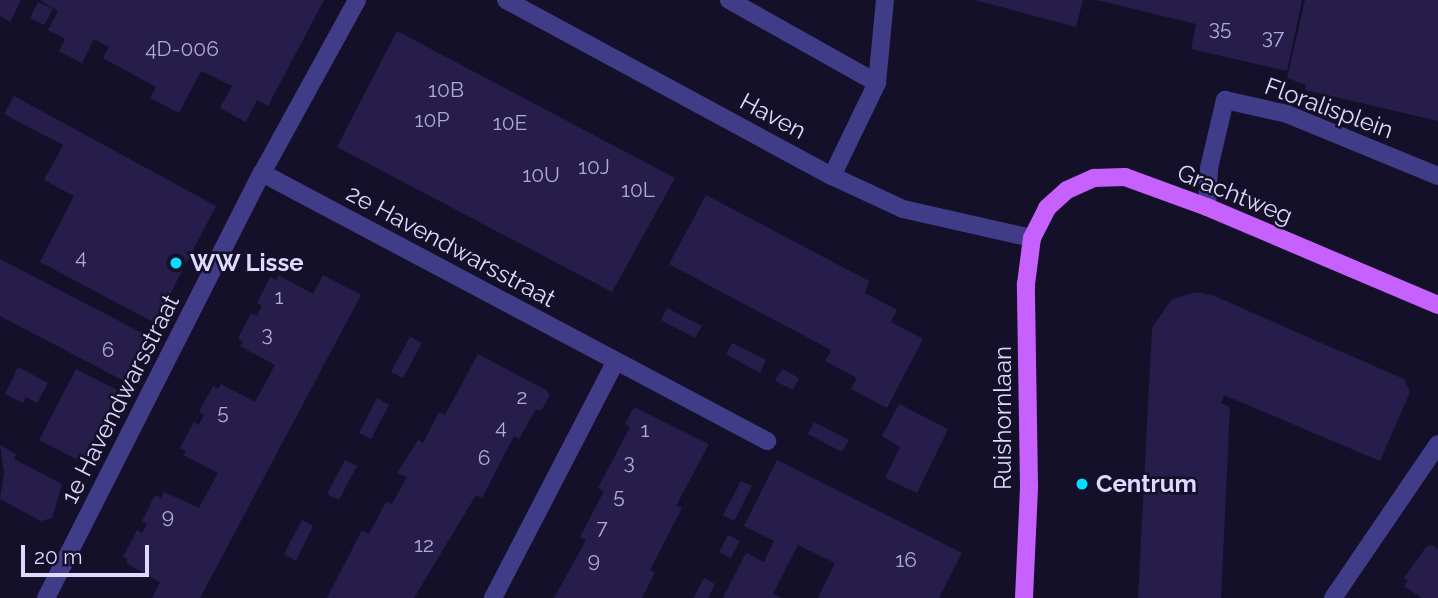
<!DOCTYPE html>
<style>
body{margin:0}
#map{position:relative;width:1438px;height:598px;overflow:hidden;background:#151029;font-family:Raleway,sans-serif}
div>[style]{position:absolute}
.building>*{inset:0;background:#271d4a}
.minor>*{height:18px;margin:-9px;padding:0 9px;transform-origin:9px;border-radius:9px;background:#413c87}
.major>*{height:18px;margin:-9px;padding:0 9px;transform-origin:9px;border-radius:9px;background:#c761fe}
.dots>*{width:19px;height:19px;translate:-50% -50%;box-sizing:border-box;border:4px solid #151029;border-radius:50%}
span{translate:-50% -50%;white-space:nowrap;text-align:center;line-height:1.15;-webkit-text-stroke:5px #151029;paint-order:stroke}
.number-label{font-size:21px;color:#b0aad2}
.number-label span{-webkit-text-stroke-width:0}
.street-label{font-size:24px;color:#ded9ff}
.poi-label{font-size:24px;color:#ded9ff;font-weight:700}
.left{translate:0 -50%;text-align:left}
.scale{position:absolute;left:21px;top:545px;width:128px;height:32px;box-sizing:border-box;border:4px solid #ded9ff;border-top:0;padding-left:9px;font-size:21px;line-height:24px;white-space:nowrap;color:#ded9ff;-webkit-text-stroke:5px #151029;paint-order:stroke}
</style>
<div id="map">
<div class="building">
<div style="clip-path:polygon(0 0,21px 0,10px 22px,0 16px)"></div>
<div style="clip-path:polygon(40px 0,324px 0,268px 106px,257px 100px,246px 122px,220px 108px,232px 86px,201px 71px,179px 113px,150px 98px,156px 87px,103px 58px,109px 47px,94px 39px,82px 63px,59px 51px,65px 39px,48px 30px,58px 11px)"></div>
<div style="clip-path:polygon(975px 0,1083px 0,1076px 27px)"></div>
<div style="clip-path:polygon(1097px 0,1302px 0,1287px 71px,1191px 49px,1196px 24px)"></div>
<div style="clip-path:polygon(1305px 0,1438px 0,1438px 121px,1305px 90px,1306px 85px,1287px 78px)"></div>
<div style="clip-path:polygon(38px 2px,53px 9px,44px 25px,30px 18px)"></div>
<div style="clip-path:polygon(397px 31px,675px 178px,612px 292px,337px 147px)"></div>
<div style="clip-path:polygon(14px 96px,216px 206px,155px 323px,40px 262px,74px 196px,44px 180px,63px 145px,4px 114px)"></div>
<div style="clip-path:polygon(706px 195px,869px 281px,865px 293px,897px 310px,891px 322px,923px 339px,887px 408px,851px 389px,857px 378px,825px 361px,831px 350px,669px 264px)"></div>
<div style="clip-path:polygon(0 259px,148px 336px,124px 381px,0 316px)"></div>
<div style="clip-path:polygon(278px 275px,313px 294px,323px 275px,361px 295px,200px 598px,152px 598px,160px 582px,126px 563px,128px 559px,123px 557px,137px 530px,142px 533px,145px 528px,147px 524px,142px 521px,155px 495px,161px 498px,164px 492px,199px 508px,218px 473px,183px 455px,186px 451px,180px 448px,194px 422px,199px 425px,204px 415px,199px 412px,213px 386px,218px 389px,221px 384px,255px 402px,275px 365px,240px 346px,243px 342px,238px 339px,251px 313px,257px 316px,259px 311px,262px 306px,257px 303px,270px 277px,276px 280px)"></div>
<div style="clip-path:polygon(1195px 292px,1212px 295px,1404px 379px,1410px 392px,1380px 461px,1224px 395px,1221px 403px,1230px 407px,1221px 598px,1138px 598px,1152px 328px,1171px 300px)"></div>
<div style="clip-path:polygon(667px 308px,702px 326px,695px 338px,661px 320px)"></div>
<div style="clip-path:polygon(410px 337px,422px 343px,403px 378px,391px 372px)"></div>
<div style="clip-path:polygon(732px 343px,766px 360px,760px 373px,726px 354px)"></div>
<div style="clip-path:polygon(478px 354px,546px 390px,550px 395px,541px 411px,536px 409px,519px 439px,514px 436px,482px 498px,476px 495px,414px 598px,327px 598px,362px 530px,369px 534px,386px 502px,392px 504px,407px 477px,397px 473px,418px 440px,423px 443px,439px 412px,445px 415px)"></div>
<div style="clip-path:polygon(18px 367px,48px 383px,37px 403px,26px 397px,23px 403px,5px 394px)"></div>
<div style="clip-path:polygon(76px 369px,119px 391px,82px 462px,39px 440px)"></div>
<div style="clip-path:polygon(782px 369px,799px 378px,793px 390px,775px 381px)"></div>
<div style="clip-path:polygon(377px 398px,389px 405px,371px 439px,359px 433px)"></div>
<div style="clip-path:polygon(899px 404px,948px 429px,917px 493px,885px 478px,900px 447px,882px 436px)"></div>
<div style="clip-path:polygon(634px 407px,709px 444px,676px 506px,682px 508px,650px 570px,655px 573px,642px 598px,554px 598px,586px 540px,580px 537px,604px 491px,598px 488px,630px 427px,625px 424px)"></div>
<div style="clip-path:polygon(814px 422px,849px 440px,842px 452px,808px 434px)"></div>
<div style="clip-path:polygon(0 445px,16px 454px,14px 459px,62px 484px,52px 518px,41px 521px,0 499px,4px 473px)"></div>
<div style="clip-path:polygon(345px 460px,357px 466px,339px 500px,327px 494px)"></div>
<div style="clip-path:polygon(777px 460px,962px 553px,939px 598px,818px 598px,835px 563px,798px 545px,773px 594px,781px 598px,723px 598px,746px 553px,764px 562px,774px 541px,744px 526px)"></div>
<div style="clip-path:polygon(741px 481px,752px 486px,734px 521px,723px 515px)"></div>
<div style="clip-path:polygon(302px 520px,313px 526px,296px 561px,284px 554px)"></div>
<div style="clip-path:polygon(728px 535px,740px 541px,731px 558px,719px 552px)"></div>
<div style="clip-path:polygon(1432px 545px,1438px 549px,1438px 598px,1422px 598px,1404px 586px,1408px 580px,1404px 578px,1426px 547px)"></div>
<div style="clip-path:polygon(704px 578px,715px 584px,708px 598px,693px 598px)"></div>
</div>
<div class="minor">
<div style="left:506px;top:0;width:370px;rotate:28.4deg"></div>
<div style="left:832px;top:176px;width:78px;rotate:24.9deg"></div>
<div style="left:903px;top:209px;width:132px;rotate:12.7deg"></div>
<div style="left:729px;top:0;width:170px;rotate:29.3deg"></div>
<div style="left:262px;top:173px;width:572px;rotate:27.95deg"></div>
<div style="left:832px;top:176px;width:103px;rotate:-64.2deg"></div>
<div style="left:877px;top:83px;width:83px;rotate:-84.5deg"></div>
<div style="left:1207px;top:207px;width:39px;rotate:-87deg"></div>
<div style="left:1209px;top:168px;width:70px;rotate:-76.8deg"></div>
<div style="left:1225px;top:100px;width:64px;rotate:12.7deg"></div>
<div style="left:1287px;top:114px;width:163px;rotate:22.3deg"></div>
<div style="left:46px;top:598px;width:477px;rotate:-63.1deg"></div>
<div style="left:262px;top:173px;width:197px;rotate:-61.2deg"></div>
<div style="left:493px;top:598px;width:267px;rotate:-62.6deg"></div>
<div style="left:1333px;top:598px;width:186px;rotate:-55.7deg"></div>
</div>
<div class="major">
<div style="left:1024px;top:598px;width:112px;rotate:-87.4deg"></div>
<div style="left:1029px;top:486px;width:202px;rotate:-90.9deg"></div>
<div style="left:1026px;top:284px;width:46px;rotate:-82.6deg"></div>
<div style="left:1032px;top:238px;width:34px;rotate:-63deg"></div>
<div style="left:1047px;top:208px;width:27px;rotate:-42deg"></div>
<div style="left:1067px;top:190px;width:30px;rotate:-24deg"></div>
<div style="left:1094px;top:178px;width:31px;rotate:-2deg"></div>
<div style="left:1125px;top:177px;width:87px;rotate:20.1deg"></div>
<div style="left:1207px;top:207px;width:251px;rotate:23deg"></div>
</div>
<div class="dots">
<div style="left:176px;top:263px;background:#06defd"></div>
<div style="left:1082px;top:484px;background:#06defd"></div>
</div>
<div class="number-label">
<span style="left:1220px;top:28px">35</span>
<span style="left:1273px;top:37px">37</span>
<span style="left:182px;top:49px">4D-006</span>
<span style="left:446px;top:90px">10B</span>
<span style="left:432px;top:120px">10P</span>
<span style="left:510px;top:123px">10E</span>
<span style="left:594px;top:167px">10J</span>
<span style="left:541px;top:175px">10U</span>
<span style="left:638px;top:190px">10L</span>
<span style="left:81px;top:257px">4</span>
<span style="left:279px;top:297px">1</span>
<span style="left:267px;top:334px">3</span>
<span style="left:108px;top:350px">6</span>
<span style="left:522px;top:397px">2</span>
<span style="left:223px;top:412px">5</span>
<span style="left:501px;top:427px">4</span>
<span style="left:645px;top:430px">1</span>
<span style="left:484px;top:458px">6</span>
<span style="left:629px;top:462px">3</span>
<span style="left:619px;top:496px">5</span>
<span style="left:168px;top:516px">9</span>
<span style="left:602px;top:527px">7</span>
<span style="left:424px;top:545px">12</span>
<span style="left:594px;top:560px">9</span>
<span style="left:906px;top:560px">16</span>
</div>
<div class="street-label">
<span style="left:1329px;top:108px;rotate:20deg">Floralisplein</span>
<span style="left:773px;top:116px;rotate:28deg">Haven</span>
<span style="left:1235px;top:194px;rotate:22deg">Grachtweg</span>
<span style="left:451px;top:246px;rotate:28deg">2e Havendwarsstraat</span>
<span style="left:120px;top:399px;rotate:-63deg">1e Havendwarsstraat</span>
<span style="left:1003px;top:418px;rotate:-90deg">Ruishornlaan</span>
</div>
<div class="poi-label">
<span class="left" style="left:190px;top:263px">WW Lisse</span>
<span class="left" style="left:1096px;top:484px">Centrum</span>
</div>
<div class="scale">20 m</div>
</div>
